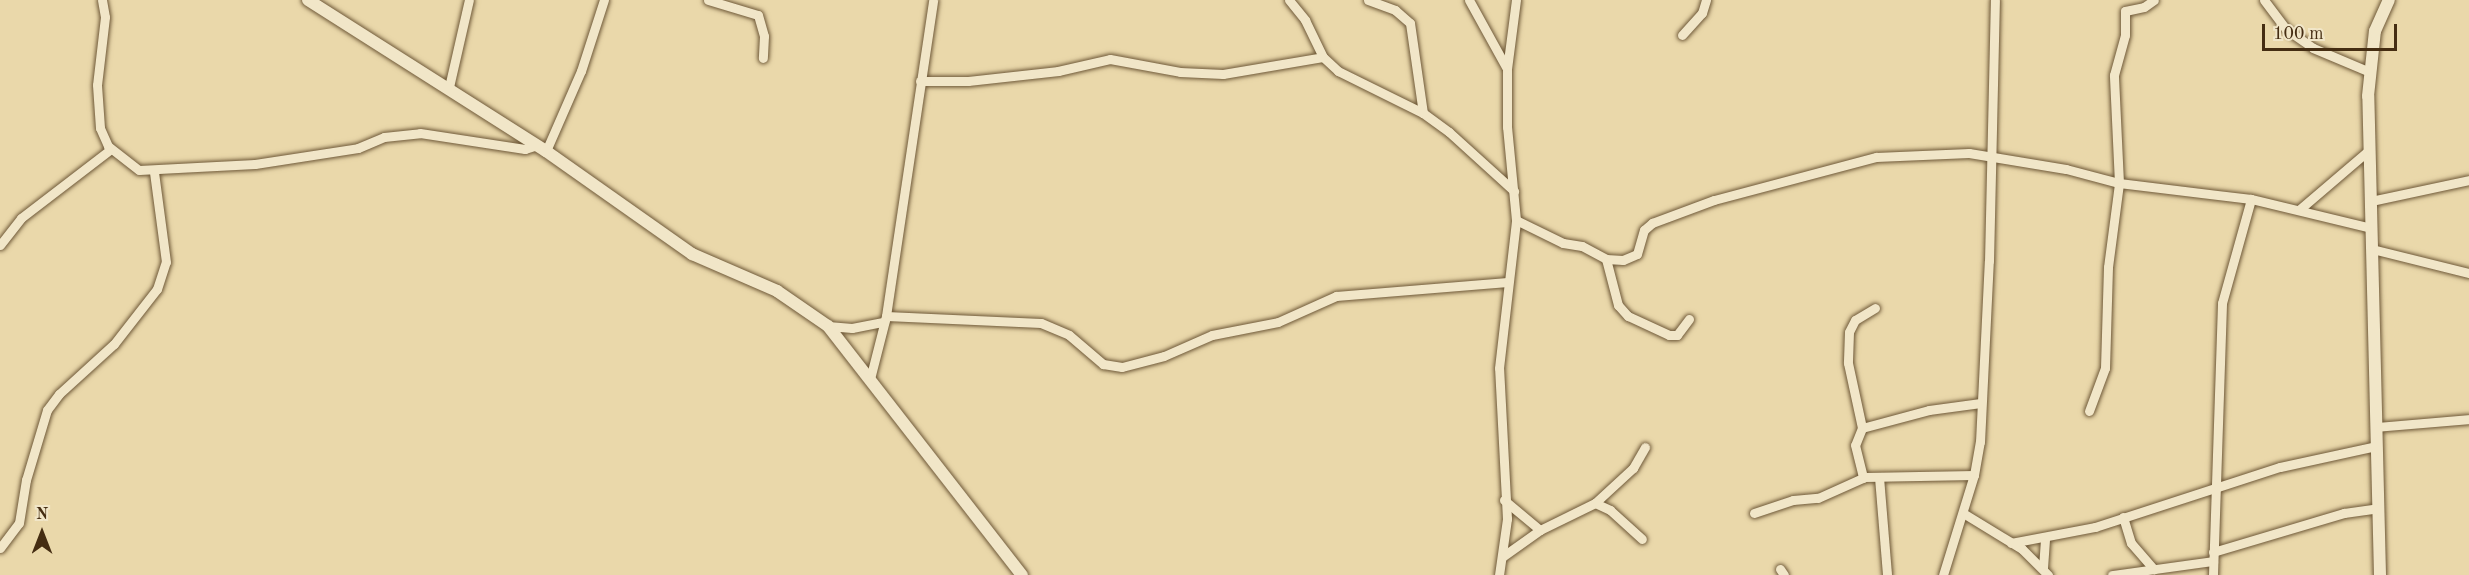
<!DOCTYPE html>
<style>
body{margin:0}
#map{position:relative;width:2469px;height:575px;overflow:hidden;background:#ead8aa;font-family:"Old Standard TT",serif}
div>[style]{position:absolute}
.roads{filter:drop-shadow(0 0 2px #6e5838) drop-shadow(0 0 2px #6e5838)}
.minor>*{height:9px;margin:-4.5px;padding:0 4.5px;transform-origin:4.5px;border-radius:4.5px;background:#f1e6c8}
.tertiary>*{height:12px;margin:-6px;padding:0 6px;transform-origin:6px;border-radius:6px;background:#f1e6c8}
span{translate:-50% -50%;white-space:nowrap;text-align:center;line-height:1.15;-webkit-text-stroke:5px #f1e6c8;paint-order:stroke}
.north{position:absolute;left:12px;top:503px;width:60px;height:60px;-webkit-text-stroke:4px #f1e6c8;paint-order:stroke;rotate:0deg;font-size:16px;font-weight:700;line-height:24px;text-align:center;color:#452d12}
.north::after{content:'';display:block;margin:auto;width:21px;height:27px;background:#452d12;clip-path:polygon(50% 0,100% 100%,50% 72%,0 100%)}
.scale{position:absolute;left:2262px;top:24px;width:135px;height:27px;box-sizing:border-box;border:3px solid #452d12;border-top:0;padding-left:8px;font-size:18px;line-height:21px;white-space:nowrap;color:#452d12;-webkit-text-stroke:4px #f1e6c8;paint-order:stroke}
</style>
<div id="map">
<div class="roads">
<div class="minor">
<div style="left:102px;top:0;width:17px;rotate:80deg"></div>
<div style="left:105px;top:17px;width:68px;rotate:96.7deg"></div>
<div style="left:97px;top:85px;width:43px;rotate:86deg"></div>
<div style="left:100px;top:128px;width:20px;rotate:66deg"></div>
<div style="left:108px;top:146px;width:39px;rotate:38deg"></div>
<div style="left:139px;top:170px;width:116px;rotate:-3deg"></div>
<div style="left:255px;top:164px;width:104px;rotate:-8.8deg"></div>
<div style="left:358px;top:148px;width:28px;rotate:-23deg"></div>
<div style="left:384px;top:137px;width:36px;rotate:-6deg"></div>
<div style="left:420px;top:133px;width:106px;rotate:8.7deg"></div>
<div style="left:525px;top:149px;width:13px;rotate:-18deg"></div>
<div style="left:708px;top:0;width:52px;rotate:16.7deg"></div>
<div style="left:758px;top:15px;width:22px;rotate:74deg"></div>
<div style="left:764px;top:36px;width:22px;rotate:93deg"></div>
<div style="left:1289px;top:0;width:26px;rotate:51deg"></div>
<div style="left:1305px;top:20px;width:41px;rotate:64.1deg"></div>
<div style="left:1323px;top:57px;width:21px;rotate:43deg"></div>
<div style="left:1338px;top:71px;width:95px;rotate:26.3deg"></div>
<div style="left:1423px;top:113px;width:32px;rotate:36deg"></div>
<div style="left:1449px;top:132px;width:88px;rotate:42.2deg"></div>
<div style="left:1368px;top:0;width:29px;rotate:20deg"></div>
<div style="left:1395px;top:10px;width:20px;rotate:41deg"></div>
<div style="left:1410px;top:23px;width:91px;rotate:81.8deg"></div>
<div style="left:1469px;top:0;width:77px;rotate:61.1deg"></div>
<div style="left:2264px;top:0;width:36px;rotate:53deg"></div>
<div style="left:2286px;top:29px;width:33px;rotate:35deg"></div>
<div style="left:2313px;top:48px;width:62px;rotate:22.8deg"></div>
<div style="left:1682px;top:35px;width:30px;rotate:-48deg"></div>
<div style="left:1702px;top:13px;width:14px;rotate:-73deg"></div>
<div style="left:920px;top:81px;width:48px"></div>
<div style="left:968px;top:81px;width:91px;rotate:-6.3deg"></div>
<div style="left:1058px;top:71px;width:53px;rotate:-13deg"></div>
<div style="left:1110px;top:59px;width:71px;rotate:10.5deg"></div>
<div style="left:1180px;top:72px;width:43px;rotate:2.7deg"></div>
<div style="left:1223px;top:74px;width:101px;rotate:-9.6deg"></div>
<div style="left:449px;top:87px;width:89px;rotate:-77.1deg"></div>
<div style="left:546px;top:151px;width:87px;rotate:-66.4deg"></div>
<div style="left:581px;top:71px;width:75px;rotate:-72.1deg"></div>
<div style="left:2371px;top:201px;width:100px;rotate:-12.1deg"></div>
<div style="left:2300px;top:209px;width:91px;rotate:-40.5deg"></div>
<div style="left:1516px;top:220px;width:52px;rotate:26.1deg"></div>
<div style="left:1563px;top:243px;width:19px;rotate:9deg"></div>
<div style="left:1582px;top:246px;width:27px;rotate:28deg"></div>
<div style="left:1606px;top:259px;width:17px;rotate:3deg"></div>
<div style="left:1623px;top:260px;width:15px;rotate:-23deg"></div>
<div style="left:1637px;top:254px;width:25px;rotate:-74deg"></div>
<div style="left:1644px;top:230px;width:11px;rotate:-41deg"></div>
<div style="left:1652px;top:223px;width:66px;rotate:-20.4deg"></div>
<div style="left:1714px;top:200px;width:168px;rotate:-14.9deg"></div>
<div style="left:1876px;top:157px;width:93px;rotate:-2.5deg"></div>
<div style="left:1969px;top:153px;width:98px;rotate:9.4deg"></div>
<div style="left:2066px;top:169px;width:55px;rotate:14.8deg"></div>
<div style="left:2119px;top:183px;width:133px;rotate:6.9deg"></div>
<div style="left:2251px;top:199px;width:123px;rotate:13.6deg"></div>
<div style="left:0;top:245px;width:34px;rotate:-52deg"></div>
<div style="left:21px;top:218px;width:113px;rotate:-37.5deg"></div>
<div style="left:2372px;top:249px;width:100px;rotate:13.9deg"></div>
<div style="left:1606px;top:259px;width:48px;rotate:75.4deg"></div>
<div style="left:1618px;top:305px;width:15px;rotate:48deg"></div>
<div style="left:1628px;top:316px;width:45px;rotate:24.9deg"></div>
<div style="left:1669px;top:335px;width:8px"></div>
<div style="left:1677px;top:335px;width:20px;rotate:-53deg"></div>
<div style="left:1875px;top:308px;width:23px;rotate:149deg"></div>
<div style="left:1855px;top:320px;width:13px;rotate:117deg"></div>
<div style="left:1849px;top:332px;width:31px;rotate:92deg"></div>
<div style="left:1848px;top:363px;width:66px;rotate:77.8deg"></div>
<div style="left:1862px;top:428px;width:69px;rotate:-15deg"></div>
<div style="left:1929px;top:410px;width:52px;rotate:-7.7deg"></div>
<div style="left:886px;top:316px;width:155px;rotate:2.6deg"></div>
<div style="left:1041px;top:323px;width:30px;rotate:23deg"></div>
<div style="left:1069px;top:335px;width:45px;rotate:40.5deg"></div>
<div style="left:1103px;top:364px;width:19px;rotate:9deg"></div>
<div style="left:1122px;top:367px;width:43px;rotate:-14.7deg"></div>
<div style="left:1164px;top:356px;width:52px;rotate:-23.6deg"></div>
<div style="left:1212px;top:335px;width:67px;rotate:-11.1deg"></div>
<div style="left:1278px;top:322px;width:64px;rotate:-24.1deg"></div>
<div style="left:1336px;top:296px;width:172px;rotate:-4.7deg"></div>
<div style="left:828px;top:326px;width:24px;rotate:5deg"></div>
<div style="left:852px;top:328px;width:33px;rotate:-11deg"></div>
<div style="left:870px;top:379px;width:65px;rotate:-75.7deg"></div>
<div style="left:886px;top:316px;width:319px;rotate:-81.5deg"></div>
<div style="left:2089px;top:411px;width:46px;rotate:-69.6deg"></div>
<div style="left:2105px;top:368px;width:101px;rotate:-88.3deg"></div>
<div style="left:2108px;top:267px;width:85px;rotate:-82.5deg"></div>
<div style="left:2119px;top:183px;width:108px;rotate:-92.7deg"></div>
<div style="left:2114px;top:75px;width:41px;rotate:-74.6deg"></div>
<div style="left:2125px;top:35px;width:24px;rotate:-90deg"></div>
<div style="left:2125px;top:11px;width:19px;rotate:-12deg"></div>
<div style="left:2144px;top:7px;width:12px;rotate:-35deg"></div>
<div style="left:2376px;top:427px;width:93px;rotate:-4.9deg"></div>
<div style="left:1862px;top:428px;width:18px;rotate:112deg"></div>
<div style="left:1855px;top:445px;width:34px;rotate:76deg"></div>
<div style="left:1879px;top:477px;width:98px;rotate:85.3deg"></div>
<div style="left:1504px;top:500px;width:47px;rotate:39.8deg"></div>
<div style="left:1595px;top:503px;width:17px;rotate:25deg"></div>
<div style="left:1610px;top:510px;width:43px;rotate:42.2deg"></div>
<div style="left:1754px;top:513px;width:41px;rotate:-18.4deg"></div>
<div style="left:1793px;top:500px;width:25px;rotate:-5deg"></div>
<div style="left:1818px;top:498px;width:51px;rotate:-24.1deg"></div>
<div style="left:1865px;top:477px;width:109px;rotate:-1.1deg"></div>
<div style="left:1963px;top:513px;width:69px;rotate:31.4deg"></div>
<div style="left:2022px;top:549px;width:37px;rotate:45deg"></div>
<div style="left:2123px;top:517px;width:27px;rotate:73deg"></div>
<div style="left:2131px;top:543px;width:35px;rotate:49deg"></div>
<div style="left:2011px;top:543px;width:86px;rotate:-10.8deg"></div>
<div style="left:2095px;top:527px;width:194px;rotate:-18deg"></div>
<div style="left:2280px;top:467px;width:98px;rotate:-12.3deg"></div>
<div style="left:0;top:548px;width:31px;rotate:-53deg"></div>
<div style="left:19px;top:523px;width:44px;rotate:-80.8deg"></div>
<div style="left:26px;top:480px;width:73px;rotate:-73.3deg"></div>
<div style="left:47px;top:410px;width:20px;rotate:-53deg"></div>
<div style="left:59px;top:394px;width:74px;rotate:-42.3deg"></div>
<div style="left:114px;top:344px;width:70px;rotate:-52deg"></div>
<div style="left:157px;top:289px;width:28px;rotate:-72deg"></div>
<div style="left:166px;top:262px;width:91px;rotate:-97.6deg"></div>
<div style="left:2213px;top:552px;width:137px;rotate:-16.6deg"></div>
<div style="left:2344px;top:513px;width:34px;rotate:-8deg"></div>
<div style="left:1502px;top:557px;width:47px;rotate:-35.4deg"></div>
<div style="left:1540px;top:530px;width:61px;rotate:-26.1deg"></div>
<div style="left:1595px;top:503px;width:52px;rotate:-42.6deg"></div>
<div style="left:1633px;top:468px;width:24px;rotate:-60deg"></div>
<div style="left:2043px;top:568px;width:30px;rotate:-86deg"></div>
<div style="left:1780px;top:569px;width:7px;rotate:56deg"></div>
<div style="left:1499px;top:575px;width:57px;rotate:-81.9deg"></div>
<div style="left:1507px;top:519px;width:151px;rotate:-93deg"></div>
<div style="left:1499px;top:368px;width:149px;rotate:-83.4deg"></div>
<div style="left:1516px;top:220px;width:93px;rotate:-95.5deg"></div>
<div style="left:1507px;top:127px;width:58px;rotate:-90deg"></div>
<div style="left:1507px;top:69px;width:70px;rotate:-82.6deg"></div>
<div style="left:1943px;top:575px;width:105px;rotate:-72.8deg"></div>
<div style="left:1974px;top:475px;width:34px;rotate:-80deg"></div>
<div style="left:1980px;top:442px;width:181px;rotate:-87.2deg"></div>
<div style="left:1989px;top:261px;width:261px;rotate:-88.7deg"></div>
<div style="left:2112px;top:575px;width:102px;rotate:-7.9deg"></div>
<div style="left:2213px;top:575px;width:272px;rotate:-88.1deg"></div>
<div style="left:2222px;top:303px;width:108px;rotate:-74.4deg"></div>
</div>
<div class="tertiary">
<div style="left:308px;top:0;width:282px;rotate:32.4deg"></div>
<div style="left:546px;top:151px;width:179px;rotate:35.2deg"></div>
<div style="left:692px;top:254px;width:93px;rotate:23.5deg"></div>
<div style="left:777px;top:291px;width:62px;rotate:34.5deg"></div>
<div style="left:828px;top:326px;width:316px;rotate:52.1deg"></div>
<div style="left:2380px;top:575px;width:479px;rotate:-91.4deg"></div>
<div style="left:2368px;top:96px;width:65px;rotate:-83.9deg"></div>
<div style="left:2375px;top:31px;width:34px;rotate:-66deg"></div>
</div>
</div>
<div class="north">N</div>
<div class="scale">100 m</div>
</div>
